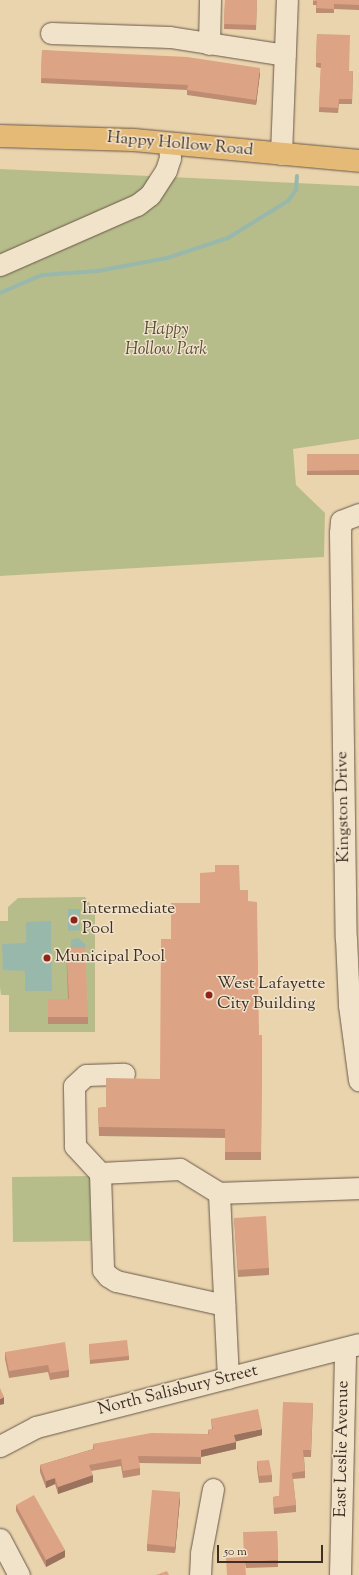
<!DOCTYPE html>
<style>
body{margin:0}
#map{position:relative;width:359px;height:1575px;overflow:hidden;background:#ead4ae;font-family:"Sorts Mill Goudy",serif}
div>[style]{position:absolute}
.green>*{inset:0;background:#b7bd8a}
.water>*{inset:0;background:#98b8ac}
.stream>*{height:4px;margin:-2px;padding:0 2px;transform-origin:2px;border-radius:2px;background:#98b8ac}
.roads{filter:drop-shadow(0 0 1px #685848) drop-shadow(0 0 1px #685848)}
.minor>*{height:21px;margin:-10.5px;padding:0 10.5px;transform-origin:10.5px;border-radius:10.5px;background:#f1e3ca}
.major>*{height:22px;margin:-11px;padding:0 11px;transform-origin:11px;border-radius:11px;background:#e5ba77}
.wall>*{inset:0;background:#bd8c72}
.shaded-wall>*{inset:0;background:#9a725d}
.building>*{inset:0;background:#dca385}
.dots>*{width:11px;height:11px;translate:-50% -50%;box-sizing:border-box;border:2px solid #f1e3ca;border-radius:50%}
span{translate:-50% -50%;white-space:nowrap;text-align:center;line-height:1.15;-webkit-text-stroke:3px #f1e3ca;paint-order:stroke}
.street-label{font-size:17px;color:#3d2f26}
.park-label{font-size:17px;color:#554b3a;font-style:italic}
.poi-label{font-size:17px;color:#3d2f26}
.left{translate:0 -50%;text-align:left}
.scale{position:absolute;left:217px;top:1545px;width:106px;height:18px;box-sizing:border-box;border:2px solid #3d2f26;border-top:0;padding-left:5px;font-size:12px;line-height:14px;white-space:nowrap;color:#3d2f26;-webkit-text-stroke:3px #f1e3ca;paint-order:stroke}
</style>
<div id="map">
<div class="green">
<div style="clip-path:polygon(0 169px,359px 186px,359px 439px,293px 449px,296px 485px,325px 513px,324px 557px,0 576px)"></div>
<div style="clip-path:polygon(85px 897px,95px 910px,95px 1032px,9px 1032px,9px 995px,1px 995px,0 987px,0 921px,8px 921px,8px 907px,18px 898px)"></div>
<div style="clip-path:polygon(90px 1176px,91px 1241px,13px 1242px,12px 1177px)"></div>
</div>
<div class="water">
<div style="clip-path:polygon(68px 909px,80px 909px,80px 930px,68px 931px)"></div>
<div style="clip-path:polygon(51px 921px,52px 991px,25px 991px,25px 971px,3px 970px,2px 944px,26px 943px,26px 922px)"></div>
<div style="clip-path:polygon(78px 938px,86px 945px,83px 950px,71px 950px,71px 940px)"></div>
</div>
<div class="stream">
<div style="left:0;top:293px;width:46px;rotate:-23.2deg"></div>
<div style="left:42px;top:275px;width:56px;rotate:-4.1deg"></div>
<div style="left:98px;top:271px;width:70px;rotate:-10.7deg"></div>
<div style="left:167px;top:258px;width:64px;rotate:-18.2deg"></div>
<div style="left:228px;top:238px;width:70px;rotate:-31.7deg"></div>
<div style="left:288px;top:201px;width:14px;rotate:-54deg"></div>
<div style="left:296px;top:190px;width:14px;rotate:-86deg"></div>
</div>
<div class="roads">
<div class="minor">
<div style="left:51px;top:33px;width:119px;rotate:1.9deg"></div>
<div style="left:170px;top:37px;width:116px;rotate:8.9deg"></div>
<div style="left:209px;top:44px;width:44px;rotate:-88.7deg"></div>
<div style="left:281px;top:154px;width:154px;rotate:-87.8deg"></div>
<div style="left:0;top:265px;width:150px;rotate:-23.7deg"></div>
<div style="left:137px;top:205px;width:16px;rotate:-38deg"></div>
<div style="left:150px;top:195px;width:30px;rotate:-57deg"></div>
<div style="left:166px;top:170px;width:13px;rotate:-72deg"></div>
<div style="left:170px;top:158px;width:15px;rotate:-94deg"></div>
<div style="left:359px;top:514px;width:19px;rotate:159deg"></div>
<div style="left:341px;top:521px;width:12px;rotate:95deg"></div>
<div style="left:340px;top:533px;width:405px;rotate:89.2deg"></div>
<div style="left:346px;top:938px;width:67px;rotate:87.4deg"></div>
<div style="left:349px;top:1005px;width:76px;rotate:82.4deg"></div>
<div style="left:100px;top:1173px;width:37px;rotate:-133deg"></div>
<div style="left:75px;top:1146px;width:60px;rotate:-91deg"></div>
<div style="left:74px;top:1086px;width:16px;rotate:-43deg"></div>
<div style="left:86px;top:1075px;width:38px;rotate:-2deg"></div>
<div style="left:219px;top:1193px;width:46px;rotate:-148.4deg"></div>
<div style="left:180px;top:1169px;width:80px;rotate:177.1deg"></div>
<div style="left:100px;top:1173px;width:97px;rotate:88.2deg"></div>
<div style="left:103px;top:1270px;width:8px;rotate:50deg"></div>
<div style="left:108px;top:1276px;width:9px;rotate:32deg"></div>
<div style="left:116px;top:1281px;width:111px;rotate:12.5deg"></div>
<div style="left:228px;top:1378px;width:185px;rotate:-92.8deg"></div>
<div style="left:219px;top:1193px;width:140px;rotate:-2deg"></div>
<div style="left:0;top:1446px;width:41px;rotate:-27.8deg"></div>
<div style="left:36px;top:1427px;width:333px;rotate:-14.4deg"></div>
<div style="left:0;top:1539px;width:41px;rotate:62.2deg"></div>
<div style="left:200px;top:1575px;width:22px;rotate:-87deg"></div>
<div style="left:201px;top:1553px;width:65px;rotate:-79.4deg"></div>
<div style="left:340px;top:1575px;width:227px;rotate:-88.7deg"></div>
</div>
<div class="major">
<div style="left:0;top:136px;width:134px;rotate:1.7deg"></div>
<div style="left:134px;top:140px;width:226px;rotate:5.3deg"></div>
</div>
</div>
<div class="wall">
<div style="clip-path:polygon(225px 0,257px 0,256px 30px,224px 29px)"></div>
<div style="clip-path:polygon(313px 0,359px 0,359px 10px,334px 9px,334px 13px,316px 13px,316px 5px,313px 5px)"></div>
<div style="clip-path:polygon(317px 34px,349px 71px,353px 71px,352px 104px,339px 104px,338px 113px,319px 112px,321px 68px,316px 67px)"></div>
<div style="clip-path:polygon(42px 50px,260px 73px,256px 105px,187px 95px,187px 90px,41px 83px)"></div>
<div style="clip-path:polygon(307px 454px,359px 454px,359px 475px,307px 475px)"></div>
<div style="clip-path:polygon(240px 890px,248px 901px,259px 1035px,262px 1035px,261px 1160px,225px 1160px,225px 1138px,99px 1136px,98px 1108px,106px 1107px,160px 1079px,171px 939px,200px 903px)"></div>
<div style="clip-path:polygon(66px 948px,88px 1017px,88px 1024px,48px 1024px,48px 999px,68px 999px)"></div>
<div style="clip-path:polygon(234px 1218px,269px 1268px,269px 1275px,238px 1277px)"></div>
<div style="clip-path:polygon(89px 1344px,129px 1356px,129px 1360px,90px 1364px)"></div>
<div style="clip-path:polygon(5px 1352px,69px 1370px,69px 1377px,50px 1380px,48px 1372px,9px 1378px,5px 1359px)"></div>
<div style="clip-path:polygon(313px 1403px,311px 1457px,304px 1457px,305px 1471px,305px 1478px,293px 1479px,296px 1505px,296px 1512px,274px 1514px,273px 1497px,279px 1496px)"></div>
<div style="clip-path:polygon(211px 1419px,262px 1435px,236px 1441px,236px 1449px,201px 1457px,201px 1464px,139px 1463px,140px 1468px,140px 1475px,123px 1478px,121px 1466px,91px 1471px,93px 1482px,58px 1494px,55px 1484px,46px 1488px,40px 1472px,40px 1465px,93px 1449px,93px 1444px,208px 1434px,208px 1430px,212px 1429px)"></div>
<div style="clip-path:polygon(257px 1461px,272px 1475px,272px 1482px,259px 1483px,257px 1468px)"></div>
<div style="clip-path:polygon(180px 1499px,175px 1553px,147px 1551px,147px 1544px)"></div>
<div style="clip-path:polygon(16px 1505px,65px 1557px,46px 1567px,16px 1511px)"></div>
<div style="clip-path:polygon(277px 1531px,278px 1567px,246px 1568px,244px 1557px)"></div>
</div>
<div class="shaded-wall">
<div style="clip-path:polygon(260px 68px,260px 73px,256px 105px,256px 100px)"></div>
<div style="clip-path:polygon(4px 1397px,4px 1404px,0 1405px,0 1399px)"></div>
<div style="clip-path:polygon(262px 1429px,262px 1435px,234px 1442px,234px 1435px)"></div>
<div style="clip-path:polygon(236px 1442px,236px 1449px,201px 1457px,201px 1464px,201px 1450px)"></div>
<div style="clip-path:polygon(93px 1475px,93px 1482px,58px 1494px,58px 1487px)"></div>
<div style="clip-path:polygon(55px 1478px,55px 1484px,46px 1488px,46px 1481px)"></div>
<div style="clip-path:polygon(180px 1492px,180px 1499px,175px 1553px,175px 1547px)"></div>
<div style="clip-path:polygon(65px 1550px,65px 1557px,46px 1567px,46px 1560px)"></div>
</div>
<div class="building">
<div style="clip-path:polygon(225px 0,257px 0,256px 25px,224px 24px)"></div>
<div style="clip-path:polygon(313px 0,359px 0,359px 5px,334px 4px,334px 9px,316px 8px,317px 1px,313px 1px)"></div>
<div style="clip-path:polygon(317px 34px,350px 35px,349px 71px,353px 71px,352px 99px,339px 99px,338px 108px,319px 107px,321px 63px,316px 63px)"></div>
<div style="clip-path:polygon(42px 50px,187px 57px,260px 68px,256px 100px,187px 90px,188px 85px,41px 78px)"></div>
<div style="clip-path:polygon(307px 454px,359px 454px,359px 470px,307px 471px)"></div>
<div style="clip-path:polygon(215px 865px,239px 865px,240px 890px,248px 890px,248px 901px,257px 902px,259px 1035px,262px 1035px,261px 1152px,225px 1152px,225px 1129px,99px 1127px,98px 1108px,106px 1107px,106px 1078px,160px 1079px,161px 939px,171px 939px,171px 903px,200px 903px,200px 873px,215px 872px)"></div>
<div style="clip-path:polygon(66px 948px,85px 948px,88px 1017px,48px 1017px,48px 999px,69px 999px)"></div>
<div style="clip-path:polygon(266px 1216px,269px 1268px,238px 1270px,234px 1218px)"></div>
<div style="clip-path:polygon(127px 1340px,129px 1356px,90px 1360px,89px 1344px)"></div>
<div style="clip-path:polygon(65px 1342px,69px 1370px,50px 1373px,48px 1365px,9px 1371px,5px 1352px)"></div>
<div style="clip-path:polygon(0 1388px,4px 1397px,0 1399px)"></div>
<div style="clip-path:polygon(283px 1402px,313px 1403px,311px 1450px,303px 1450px,305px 1471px,292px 1473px,296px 1505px,274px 1508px,273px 1497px,279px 1496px)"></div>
<div style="clip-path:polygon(258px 1409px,262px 1429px,234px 1435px,236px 1442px,201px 1450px,201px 1457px,138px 1456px,140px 1468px,123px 1471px,121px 1459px,89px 1465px,93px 1475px,58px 1487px,55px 1478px,46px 1481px,40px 1465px,94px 1449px,93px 1444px,151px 1433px,209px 1434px,208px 1430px,213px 1429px,211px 1419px)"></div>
<div style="clip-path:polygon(269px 1460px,272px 1475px,259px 1476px,257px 1461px)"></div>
<div style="clip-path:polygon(152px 1490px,180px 1492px,175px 1547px,147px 1544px)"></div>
<div style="clip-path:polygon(34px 1495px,65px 1550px,46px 1560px,16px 1505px)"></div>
<div style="clip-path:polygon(277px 1531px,278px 1560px,245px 1562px,246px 1575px,227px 1575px,226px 1558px,244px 1557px,243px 1532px)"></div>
<div style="clip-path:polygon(167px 1571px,169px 1575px,156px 1575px)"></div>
</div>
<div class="dots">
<div style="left:74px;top:920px;background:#8f2418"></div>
<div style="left:47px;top:958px;background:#8f2418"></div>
<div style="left:209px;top:995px;background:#8f2418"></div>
</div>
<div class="street-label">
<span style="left:180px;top:145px;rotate:5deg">Happy Hollow Road</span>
<span style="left:344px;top:807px;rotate:-91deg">Kingston Drive</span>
<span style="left:178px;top:1391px;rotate:-14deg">North Salisbury Street</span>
<span style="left:343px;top:1449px;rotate:-89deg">East Leslie Avenue</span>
</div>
<div class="park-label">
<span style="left:166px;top:341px">Happy<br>Hollow Park</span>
</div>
<div class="poi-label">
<span class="left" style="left:82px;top:920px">Intermediate<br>Pool</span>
<span class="left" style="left:55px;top:958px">Municipal Pool</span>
<span class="left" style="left:217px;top:995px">West Lafayette<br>City Building</span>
</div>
<div class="scale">50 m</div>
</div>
